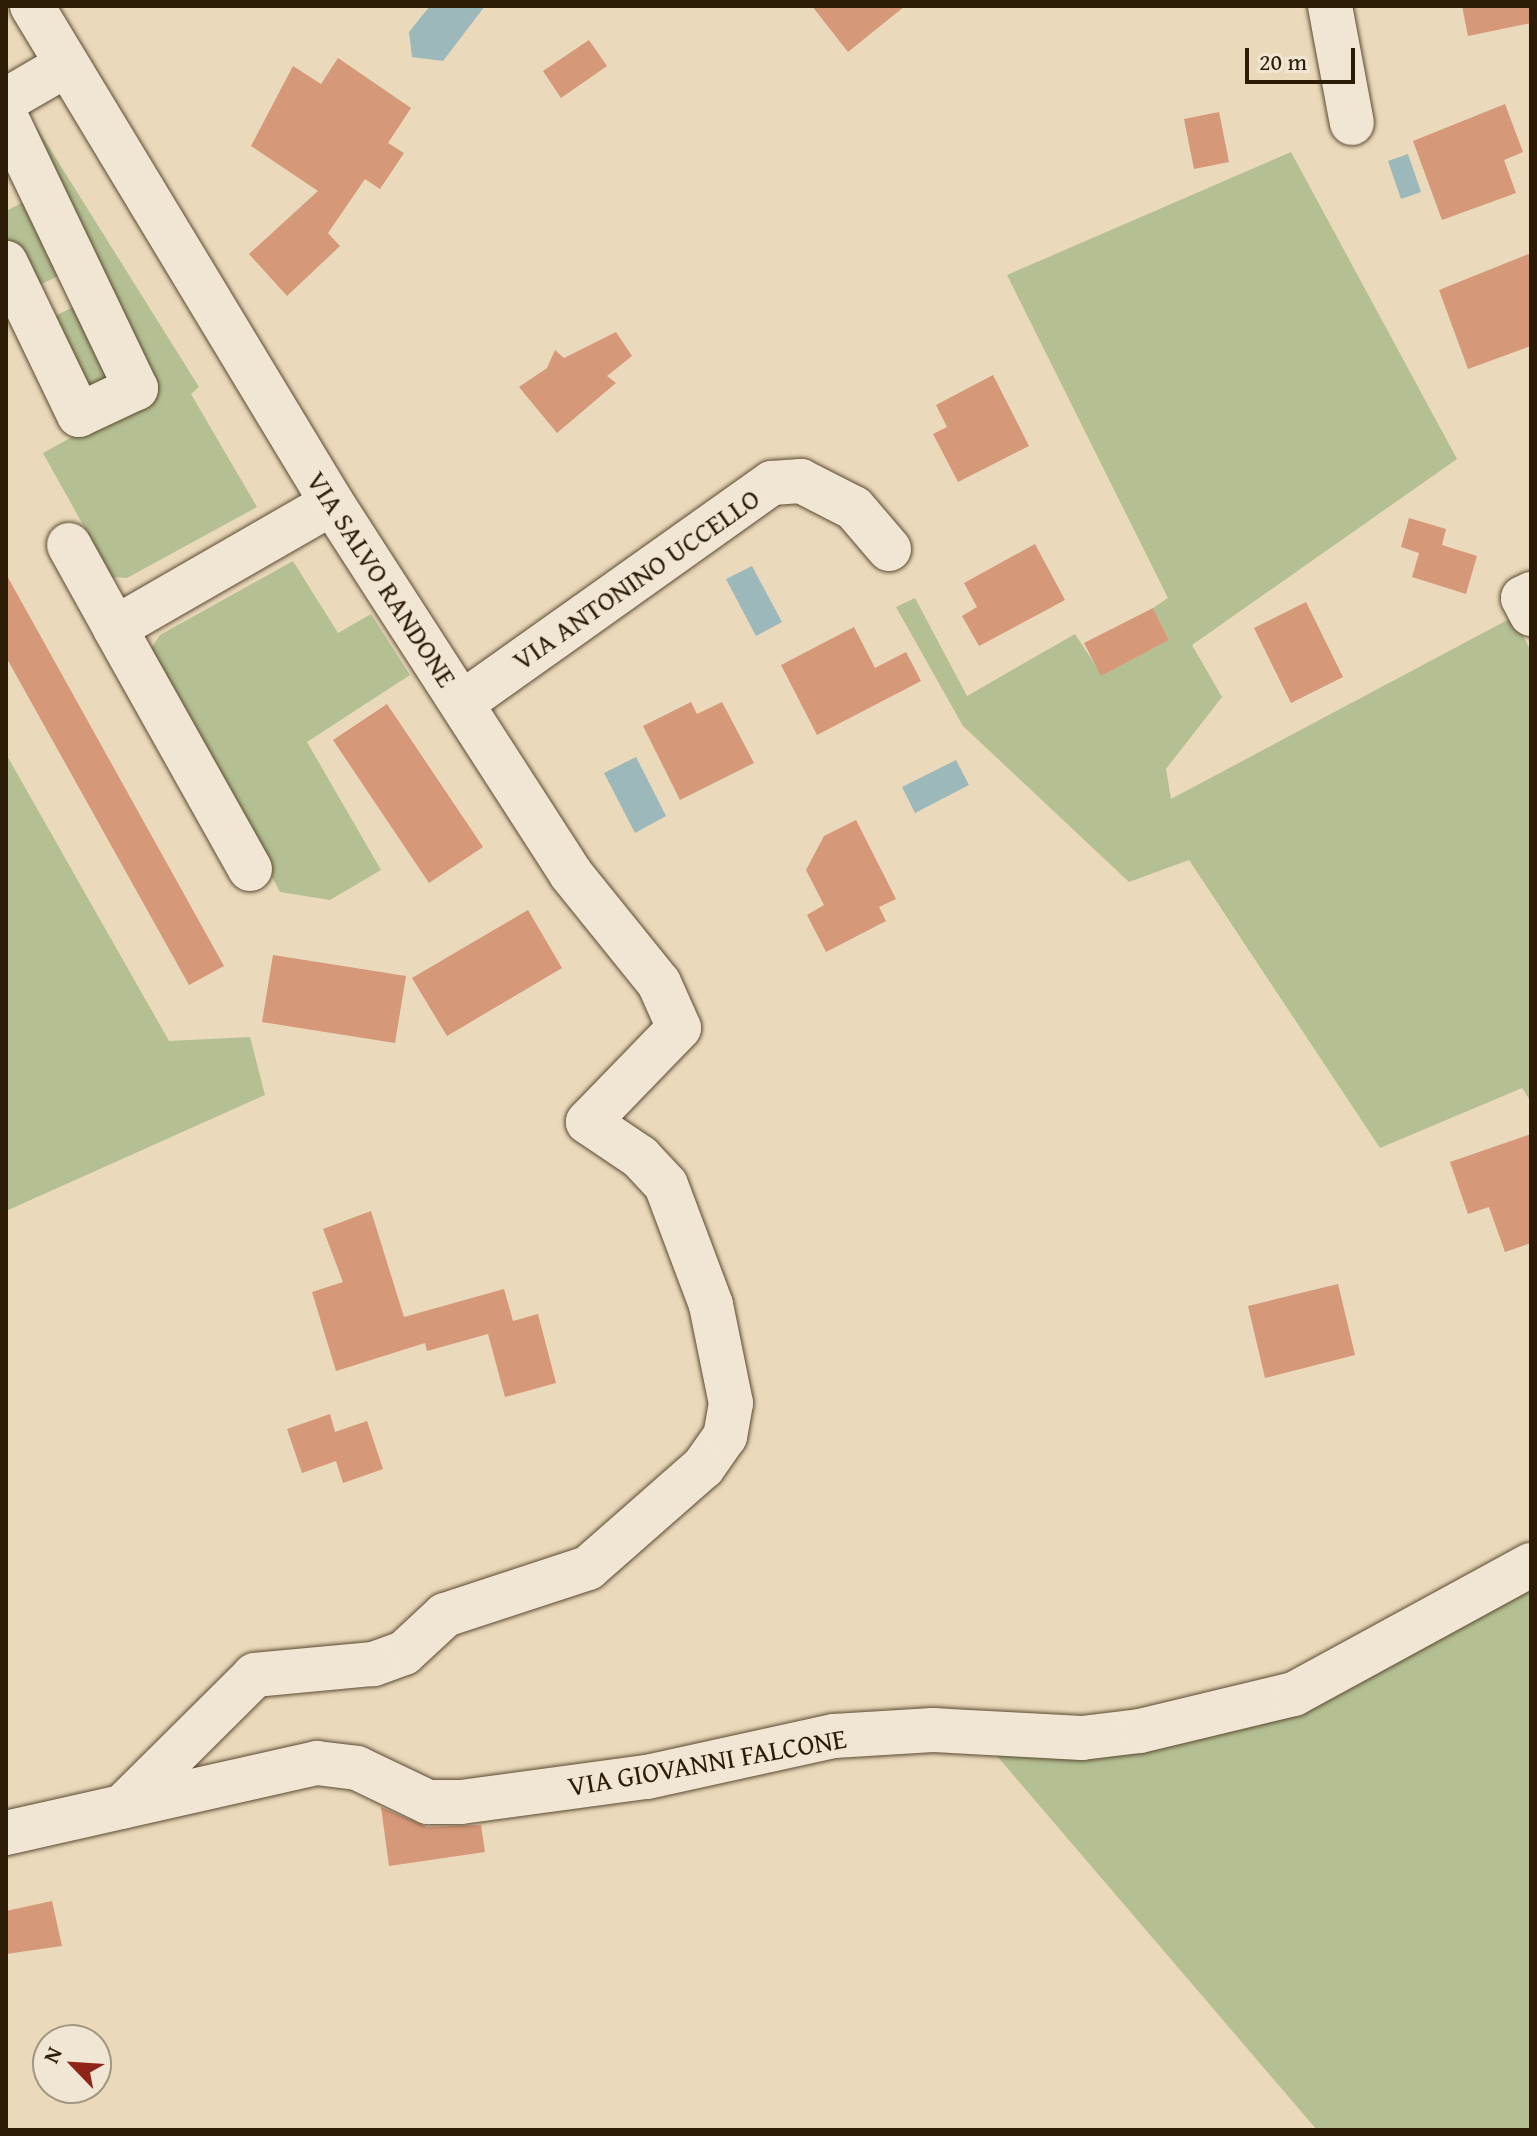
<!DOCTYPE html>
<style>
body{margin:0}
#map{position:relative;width:1537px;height:2136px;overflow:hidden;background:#ead9bb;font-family:"Gentium Book Plus",serif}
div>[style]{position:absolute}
.green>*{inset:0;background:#b4c093}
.water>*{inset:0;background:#9cb8ba}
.building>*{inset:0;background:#d59878}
.roads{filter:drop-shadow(0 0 2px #5c4a32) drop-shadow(0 0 2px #5c4a32)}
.minor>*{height:44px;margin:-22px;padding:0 22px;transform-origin:22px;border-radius:22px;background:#f1e6d3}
span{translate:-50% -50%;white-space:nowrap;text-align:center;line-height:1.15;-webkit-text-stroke:8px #f1e6d3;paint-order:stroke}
.street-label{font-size:28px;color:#2c1b05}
.frame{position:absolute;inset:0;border:8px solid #2c1b05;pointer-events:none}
.north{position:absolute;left:32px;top:2024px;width:80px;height:80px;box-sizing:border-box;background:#f1e6d3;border:2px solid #a29581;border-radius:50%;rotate:295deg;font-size:22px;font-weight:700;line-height:32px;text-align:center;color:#2c1b05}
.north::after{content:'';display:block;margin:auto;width:28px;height:36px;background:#8f2418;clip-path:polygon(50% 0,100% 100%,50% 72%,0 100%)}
.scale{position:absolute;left:1245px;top:48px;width:110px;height:36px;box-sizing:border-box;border:4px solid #2c1b05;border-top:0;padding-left:10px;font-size:24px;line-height:28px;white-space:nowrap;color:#2c1b05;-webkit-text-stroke:6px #f1e6d3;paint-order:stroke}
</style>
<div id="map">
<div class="green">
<div style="clip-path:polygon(37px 128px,199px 387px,191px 394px,257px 507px,127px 578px,112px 577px,43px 453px,154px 392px,31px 134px)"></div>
<div style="clip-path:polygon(1291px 152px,1457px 459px,1192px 645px,1222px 697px,1166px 769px,1171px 799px,1513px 617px,1531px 651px,1531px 1102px,1522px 1088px,1380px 1148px,1189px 860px,1129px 882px,963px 726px,896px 607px,915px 598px,967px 696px,1075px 634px,1102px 675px,1169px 640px,1153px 608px,1168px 598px,1007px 275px)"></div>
<div style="clip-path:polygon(31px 198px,66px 272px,32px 289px,6px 235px,6px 211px)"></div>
<div style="clip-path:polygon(81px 303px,118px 378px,85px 395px,47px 320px)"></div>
<div style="clip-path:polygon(293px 561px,338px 633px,371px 614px,410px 675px,307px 742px,381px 870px,330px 900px,280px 892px,150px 650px,160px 635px)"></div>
<div style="clip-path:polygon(6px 754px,169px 1041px,250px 1037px,265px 1095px,6px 1211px)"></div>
<div style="clip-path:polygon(1531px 1580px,1531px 2130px,1317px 2130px,985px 1742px,1162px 1742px)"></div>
</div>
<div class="water">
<div style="clip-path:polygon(430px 6px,485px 6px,443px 61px,412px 57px,409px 32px)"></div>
<div style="clip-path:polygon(1408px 154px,1421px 192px,1401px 199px,1388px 161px)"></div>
<div style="clip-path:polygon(752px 566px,782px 622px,756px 636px,726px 579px)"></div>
<div style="clip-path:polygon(636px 757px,666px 816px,635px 833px,604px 773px)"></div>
<div style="clip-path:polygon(956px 760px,969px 785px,915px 813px,902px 787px)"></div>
</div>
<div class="building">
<div style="clip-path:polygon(812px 6px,905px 6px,848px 52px)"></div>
<div style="clip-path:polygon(1462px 6px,1531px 6px,1531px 23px,1468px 36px)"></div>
<div style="clip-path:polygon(589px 40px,607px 66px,561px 98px,543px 71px)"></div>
<div style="clip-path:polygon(338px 58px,411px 108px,388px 143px,404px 153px,380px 189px,365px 179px,328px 233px,340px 246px,287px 296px,249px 254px,318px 191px,251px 146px,293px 66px,321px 84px)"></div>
<div style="clip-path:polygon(1505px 104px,1523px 152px,1504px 160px,1516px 193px,1442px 220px,1413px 141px)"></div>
<div style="clip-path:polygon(1219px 112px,1229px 162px,1194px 169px,1184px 119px)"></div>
<div style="clip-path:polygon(1531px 253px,1531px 346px,1468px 369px,1439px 290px)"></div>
<div style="clip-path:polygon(616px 332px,632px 356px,607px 376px,616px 383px,557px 433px,519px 387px,547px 368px,555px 350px,564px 358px)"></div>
<div style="clip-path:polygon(993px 375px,1029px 446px,958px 482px,933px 434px,947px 427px,936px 405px)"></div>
<div style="clip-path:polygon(1409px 518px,1446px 529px,1442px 545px,1477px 556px,1466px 594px,1412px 577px,1419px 553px,1401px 547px)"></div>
<div style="clip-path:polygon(1035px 544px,1065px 600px,979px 646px,962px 616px,977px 607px,964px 583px)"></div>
<div style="clip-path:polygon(6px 574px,224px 966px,189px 985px,6px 657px)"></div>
<div style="clip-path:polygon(1306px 602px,1343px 677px,1291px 703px,1254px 628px)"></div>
<div style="clip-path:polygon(1153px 608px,1169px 640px,1101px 676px,1084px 643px)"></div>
<div style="clip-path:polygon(854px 627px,875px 668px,906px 652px,921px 681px,817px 735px,781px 665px)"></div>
<div style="clip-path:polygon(691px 702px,697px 714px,722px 702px,754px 763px,680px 800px,643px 726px)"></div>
<div style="clip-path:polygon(387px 704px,483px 847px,429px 883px,333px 740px)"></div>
<div style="clip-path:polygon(856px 820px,896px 899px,879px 907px,886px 921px,826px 952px,807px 915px,824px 905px,806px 870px,824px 836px)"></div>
<div style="clip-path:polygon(528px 910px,562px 968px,447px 1036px,412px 978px)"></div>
<div style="clip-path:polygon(273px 955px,406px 976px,395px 1043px,262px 1022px)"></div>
<div style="clip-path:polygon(1531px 1134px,1531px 1243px,1505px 1252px,1489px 1207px,1468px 1214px,1450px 1162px)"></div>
<div style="clip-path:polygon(371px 1211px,404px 1317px,504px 1289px,513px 1321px,538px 1314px,556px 1383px,505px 1397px,488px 1334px,427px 1351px,425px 1343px,336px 1371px,312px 1292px,343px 1282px,323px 1229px)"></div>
<div style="clip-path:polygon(1338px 1284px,1355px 1355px,1265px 1378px,1248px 1306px)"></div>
<div style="clip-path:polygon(330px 1414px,335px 1432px,367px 1421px,383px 1469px,343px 1483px,336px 1461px,302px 1473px,287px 1429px)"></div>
<div style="clip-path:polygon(381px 1807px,427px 1827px,481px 1825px,485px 1852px,389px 1866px)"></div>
<div style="clip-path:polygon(52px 1901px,62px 1946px,6px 1954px,6px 1911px)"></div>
</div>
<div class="roads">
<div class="minor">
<div style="left:32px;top:6px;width:581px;rotate:58.88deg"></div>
<div style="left:332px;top:503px;width:441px;rotate:57.2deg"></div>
<div style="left:571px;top:874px;width:140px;rotate:51.1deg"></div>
<div style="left:659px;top:983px;width:49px;rotate:66deg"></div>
<div style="left:679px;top:1028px;width:131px;rotate:134.1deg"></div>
<div style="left:588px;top:1122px;width:63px;rotate:33.9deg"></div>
<div style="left:640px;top:1157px;width:38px;rotate:47deg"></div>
<div style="left:666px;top:1185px;width:128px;rotate:69.4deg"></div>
<div style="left:711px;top:1305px;width:100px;rotate:78.5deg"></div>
<div style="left:731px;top:1403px;width:34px;rotate:100deg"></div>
<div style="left:725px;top:1436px;width:38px;rotate:125deg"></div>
<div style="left:703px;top:1467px;width:153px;rotate:138.7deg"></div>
<div style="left:588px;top:1568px;width:151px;rotate:161.8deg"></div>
<div style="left:445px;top:1615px;width:56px;rotate:137.2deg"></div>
<div style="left:404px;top:1653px;width:33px;rotate:160deg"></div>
<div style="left:373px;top:1664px;width:119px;rotate:174.7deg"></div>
<div style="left:255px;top:1675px;width:187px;rotate:135.2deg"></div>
<div style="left:1330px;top:6px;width:119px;rotate:79.4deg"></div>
<div style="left:6px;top:100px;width:66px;rotate:-30.1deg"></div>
<div style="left:6px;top:117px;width:301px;rotate:64.4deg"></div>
<div style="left:136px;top:388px;width:63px;rotate:154.7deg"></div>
<div style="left:79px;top:415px;width:169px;rotate:-115.7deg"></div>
<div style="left:69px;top:545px;width:95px;rotate:61deg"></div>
<div style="left:1531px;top:594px;width:9px;rotate:153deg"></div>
<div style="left:1523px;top:598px;width:18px;rotate:63deg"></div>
<div style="left:462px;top:703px;width:380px;rotate:-35.4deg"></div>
<div style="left:772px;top:483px;width:29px;rotate:-4deg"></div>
<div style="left:801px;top:481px;width:59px;rotate:27deg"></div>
<div style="left:854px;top:508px;width:54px;rotate:49.5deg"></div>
<div style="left:250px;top:869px;width:276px;rotate:-119.3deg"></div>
<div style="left:115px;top:628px;width:250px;rotate:-29.9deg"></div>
<div style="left:6px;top:1833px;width:319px;rotate:-12.7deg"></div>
<div style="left:317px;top:1763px;width:40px;rotate:7.1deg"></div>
<div style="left:357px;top:1768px;width:79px;rotate:25.6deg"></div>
<div style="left:428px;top:1802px;width:33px"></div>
<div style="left:461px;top:1802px;width:188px;rotate:-7.7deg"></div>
<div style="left:647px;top:1777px;width:191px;rotate:-12.4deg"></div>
<div style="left:834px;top:1736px;width:99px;rotate:-3.5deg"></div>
<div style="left:933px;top:1730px;width:149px;rotate:3.1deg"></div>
<div style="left:1082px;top:1738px;width:58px;rotate:-6.9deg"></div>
<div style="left:1140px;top:1731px;width:158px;rotate:-13.5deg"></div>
<div style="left:1294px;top:1694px;width:270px;rotate:-28.6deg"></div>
</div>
</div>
<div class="street-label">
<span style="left:382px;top:579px;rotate:57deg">VIA SALVO RANDONE</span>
<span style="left:636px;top:579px;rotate:-35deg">VIA ANTONINO UCCELLO</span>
<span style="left:707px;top:1762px;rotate:-10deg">VIA GIOVANNI FALCONE</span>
</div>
<div class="frame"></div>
<div class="north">N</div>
<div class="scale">20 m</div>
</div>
